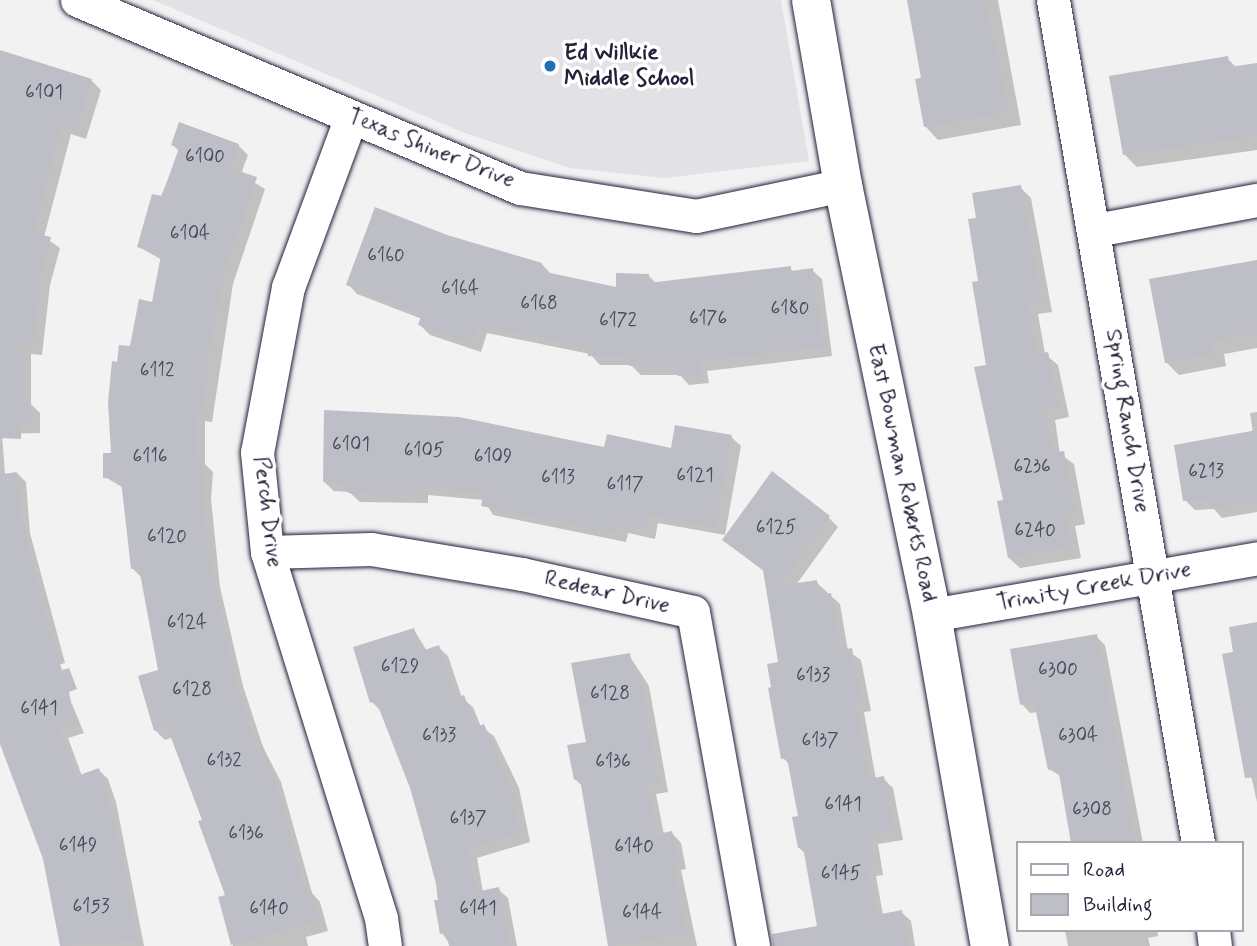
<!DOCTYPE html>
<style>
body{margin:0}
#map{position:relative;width:1257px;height:946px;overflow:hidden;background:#f2f2f3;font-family:Mynerve,sans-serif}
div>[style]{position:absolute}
.built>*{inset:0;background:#e2e2e6}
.shadow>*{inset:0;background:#0003}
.building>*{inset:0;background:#bebec6}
.roads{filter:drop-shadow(0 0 2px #22223b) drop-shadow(0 0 2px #22223b)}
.minor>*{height:33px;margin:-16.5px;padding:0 16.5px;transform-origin:16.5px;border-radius:16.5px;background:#fff}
.tertiary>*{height:38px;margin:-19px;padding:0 19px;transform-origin:19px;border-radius:19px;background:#fff}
.dots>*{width:19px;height:19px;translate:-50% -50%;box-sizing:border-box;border:4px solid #fff;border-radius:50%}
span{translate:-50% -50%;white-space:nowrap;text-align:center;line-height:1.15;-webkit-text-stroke:7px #fff;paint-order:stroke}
.number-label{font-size:19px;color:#49495e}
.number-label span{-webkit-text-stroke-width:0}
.poi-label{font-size:23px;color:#22223b;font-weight:700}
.left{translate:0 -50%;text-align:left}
.street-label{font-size:23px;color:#22223b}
.legend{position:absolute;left:1016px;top:841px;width:228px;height:91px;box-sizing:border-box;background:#fff;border:2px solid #a7a7b1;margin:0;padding:9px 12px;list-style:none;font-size:21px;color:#22223b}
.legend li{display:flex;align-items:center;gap:14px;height:35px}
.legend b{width:35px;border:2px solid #a7a7b1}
</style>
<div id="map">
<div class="built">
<div style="clip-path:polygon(153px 0,781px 0,809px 161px,665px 178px,570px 168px,462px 132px)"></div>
</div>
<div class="shadow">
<div style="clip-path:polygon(908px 0,998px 0,1021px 125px,938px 140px,925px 126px,923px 79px)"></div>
<div style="clip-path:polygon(1227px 58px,1237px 68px,1257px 64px,1257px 150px,1137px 167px,1125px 155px)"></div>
<div style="clip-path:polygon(0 61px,91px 80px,101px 90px,86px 139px,71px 134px,44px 237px,60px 248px,50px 285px,42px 355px,31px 354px,31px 404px,40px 413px,40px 433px,2px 434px,5px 474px,16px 472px,26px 482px,30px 533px,65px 663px,0 682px)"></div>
<div style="clip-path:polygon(173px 145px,238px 145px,248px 155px,241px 174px,265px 189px,233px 284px,212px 422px,205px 421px,205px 464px,213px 472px,211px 499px,220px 587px,243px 686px,263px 747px,281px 782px,312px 893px,320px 902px,328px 931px,306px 937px,308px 946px,233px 946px,220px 898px,227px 896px,204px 821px,173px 737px,165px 740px,155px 730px,160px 672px,143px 579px,132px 568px,122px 487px,105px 477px,113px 455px,119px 364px,154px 304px,162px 260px,139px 247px,180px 152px)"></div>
<div style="clip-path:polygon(1020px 187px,1031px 198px,1052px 312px,1038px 314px,1045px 354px,1058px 365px,1069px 417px,1055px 420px,1060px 454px,1074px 464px,1085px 524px,1075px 526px,1081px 558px,1020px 568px,1009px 558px,978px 220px)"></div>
<div style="clip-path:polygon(446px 236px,542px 264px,551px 274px,618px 290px,648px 275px,657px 284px,790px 268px,794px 272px,812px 270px,822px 279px,832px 356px,707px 371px,709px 383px,689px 385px,680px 375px,641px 375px,631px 365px,600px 365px,590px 354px,487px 333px,481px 352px,430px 335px,420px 325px,422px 319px,357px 294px,348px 284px)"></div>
<div style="clip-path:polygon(1257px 262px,1257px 348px,1224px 354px,1226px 366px,1179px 375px,1166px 362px)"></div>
<div style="clip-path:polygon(1257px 412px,1257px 512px,1222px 518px,1214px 509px,1195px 510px,1185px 500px,1253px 433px,1250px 413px)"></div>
<div style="clip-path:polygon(731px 437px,741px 446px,725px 535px,658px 523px,655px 539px,628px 533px,626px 542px,493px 515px,484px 500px,428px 495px,428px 503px,360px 502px,349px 492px,334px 491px,324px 482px,605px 449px,672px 450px)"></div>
<div style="clip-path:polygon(828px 517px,838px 527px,796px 585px,816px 582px,840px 604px,848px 651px,861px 660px,871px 711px,864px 712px,876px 780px,883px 778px,893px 788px,903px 840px,878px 844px,883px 875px,876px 876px,883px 915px,901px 912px,911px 921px,915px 946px,817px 946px,819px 927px,806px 854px,799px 848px,800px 818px,791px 766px,783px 758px,773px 688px,780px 663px,765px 572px,724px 540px)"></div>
<div style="clip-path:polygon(1257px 623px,1257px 802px,1224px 656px,1235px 653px)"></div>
<div style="clip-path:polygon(414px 630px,427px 651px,438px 647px,448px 656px,462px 698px,473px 707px,481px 727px,494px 736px,519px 788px,530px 842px,477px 858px,483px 892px,498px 889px,508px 898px,517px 946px,451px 946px,442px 933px,436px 884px,411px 788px,382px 712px,372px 702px)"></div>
<div style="clip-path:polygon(1096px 636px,1105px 645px,1143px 843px,1073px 843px,1062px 777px,1049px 769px,1038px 712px,1030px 713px,1022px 704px)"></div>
<div style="clip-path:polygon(629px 655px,649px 686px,668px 792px,656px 794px,664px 835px,672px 833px,681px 843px,686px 869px,681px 870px,697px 946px,609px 946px,583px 787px,575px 779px)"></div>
<div style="clip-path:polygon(63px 694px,72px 704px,84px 733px,68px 738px,82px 776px,99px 770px,108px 779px,116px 802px,144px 946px,61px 946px,44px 859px,0 743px,0 716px)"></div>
<div style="clip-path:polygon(1065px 930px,1157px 930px,1158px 936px,1148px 938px,1150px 946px,1068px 946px)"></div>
</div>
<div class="building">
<div style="clip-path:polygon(907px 0,985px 0,1009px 112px,924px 127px,915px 79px,921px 78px)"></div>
<div style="clip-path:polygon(0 50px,92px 79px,76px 130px,61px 126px,34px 233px,51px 237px,41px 275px,33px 346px,22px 345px,22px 402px,31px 402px,31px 424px,21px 425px,21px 439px,0 438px)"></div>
<div style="clip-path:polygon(1228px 56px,1230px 67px,1257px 63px,1257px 136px,1123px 155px,1109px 76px)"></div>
<div style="clip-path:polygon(179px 122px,239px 144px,230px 168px,257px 177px,224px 273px,208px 357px,203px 414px,196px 413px,197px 461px,204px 461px,202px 489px,212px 580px,215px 579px,234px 675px,257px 746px,262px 744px,272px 771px,306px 892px,311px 890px,320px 921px,231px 945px,218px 897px,225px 895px,198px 821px,202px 820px,167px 727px,154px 731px,138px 676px,158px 670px,139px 568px,131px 569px,122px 489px,119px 478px,103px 478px,103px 453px,111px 453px,108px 402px,112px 361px,117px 362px,119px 345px,130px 346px,139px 299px,152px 302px,161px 255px,137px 247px,152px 194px,162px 196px,179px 148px,171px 145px)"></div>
<div style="clip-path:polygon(1021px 185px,1042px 301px,1028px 304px,1037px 354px,1048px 352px,1059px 407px,1045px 410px,1052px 453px,1064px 451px,1075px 514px,1065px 516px,1071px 547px,1008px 558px,997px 501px,1003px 500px,974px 367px,986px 365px,972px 282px,978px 281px,968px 219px,976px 218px,972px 193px)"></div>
<div style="clip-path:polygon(375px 207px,447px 235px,542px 263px,541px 271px,616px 287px,616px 273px,649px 274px,648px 283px,791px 266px,791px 271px,813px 268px,823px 347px,699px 361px,700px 374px,678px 376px,677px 367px,629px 366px,629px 357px,588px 356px,588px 347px,477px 325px,471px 343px,418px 325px,422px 314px,346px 285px)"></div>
<div style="clip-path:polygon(1257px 260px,1257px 333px,1211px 341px,1214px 354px,1165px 363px,1149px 279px)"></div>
<div style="clip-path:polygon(324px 410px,459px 417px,604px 447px,607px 434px,671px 448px,675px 425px,732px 435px,716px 527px,649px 515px,645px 530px,619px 524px,617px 533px,481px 506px,484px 493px,419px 486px,418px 494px,348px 493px,348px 483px,323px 482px)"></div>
<div style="clip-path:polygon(1257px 430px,1257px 501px,1211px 509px,1210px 500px,1183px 501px,1174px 445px)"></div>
<div style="clip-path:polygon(772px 471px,830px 516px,779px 586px,817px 580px,819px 595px,831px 593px,841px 650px,852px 648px,862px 702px,856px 703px,869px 779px,884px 776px,894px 830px,869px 835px,874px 865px,868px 867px,876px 915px,902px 910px,908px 946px,773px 946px,772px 934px,817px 926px,803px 847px,798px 848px,792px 817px,798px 816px,787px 758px,781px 759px,768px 688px,771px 687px,767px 664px,778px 662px,763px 570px,722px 540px)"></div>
<div style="clip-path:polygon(17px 473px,22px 527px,25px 526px,41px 603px,62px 670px,69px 668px,77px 689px,69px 692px,75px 723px,60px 729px,77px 776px,99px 768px,124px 860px,137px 940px,60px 946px,43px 859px,0 744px,0 474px)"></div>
<div style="clip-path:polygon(1257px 622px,1257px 777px,1245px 778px,1222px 654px,1233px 652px,1229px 627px)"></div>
<div style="clip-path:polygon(414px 628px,422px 651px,439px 645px,457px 698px,464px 695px,476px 727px,484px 724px,518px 804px,513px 805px,521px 833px,468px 848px,476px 892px,499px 887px,510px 946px,449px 946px,446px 932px,440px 934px,434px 900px,438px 900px,437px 883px,410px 788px,376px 701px,370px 703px,353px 647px)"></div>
<div style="clip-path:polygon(1097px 634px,1117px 740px,1135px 843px,1071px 843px,1058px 768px,1048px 770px,1034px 702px,1020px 705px,1010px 649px)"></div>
<div style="clip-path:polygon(630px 653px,634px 676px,640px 674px,659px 783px,648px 785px,657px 834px,672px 831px,678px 860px,673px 861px,686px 934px,608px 946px,580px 779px,574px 780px,567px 745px,586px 742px,571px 663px)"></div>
</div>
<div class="roads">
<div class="minor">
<div style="left:77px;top:0;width:481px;rotate:23deg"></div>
<div style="left:520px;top:188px;width:178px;rotate:9deg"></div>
<div style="left:696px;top:216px;width:150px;rotate:-11.9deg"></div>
<div style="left:1053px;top:0;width:855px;rotate:80.24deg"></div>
<div style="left:351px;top:117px;width:181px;rotate:110.3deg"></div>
<div style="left:288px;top:287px;width:168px;rotate:100.6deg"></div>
<div style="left:257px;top:452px;width:100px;rotate:84.3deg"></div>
<div style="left:267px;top:552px;width:383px;rotate:72.7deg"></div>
<div style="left:381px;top:918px;width:28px;rotate:82deg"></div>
<div style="left:1096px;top:230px;width:164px;rotate:-10.6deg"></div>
<div style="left:267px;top:552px;width:104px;rotate:-1.7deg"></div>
<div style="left:371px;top:549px;width:153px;rotate:9.4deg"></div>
<div style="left:522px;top:574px;width:175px;rotate:12.5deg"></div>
<div style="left:693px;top:612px;width:339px;rotate:79.8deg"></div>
<div style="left:932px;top:615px;width:330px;rotate:-9.9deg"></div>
<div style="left:1213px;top:930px;width:16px;rotate:83deg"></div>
</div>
<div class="tertiary">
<div style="left:811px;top:0;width:188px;rotate:80.2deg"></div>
<div style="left:843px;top:185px;width:439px;rotate:78.3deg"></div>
<div style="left:932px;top:615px;width:336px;rotate:80.1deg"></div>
</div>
</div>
<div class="dots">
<div style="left:550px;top:66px;background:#1f6fb2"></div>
</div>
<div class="number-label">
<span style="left:44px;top:93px">6101</span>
<span style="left:205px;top:157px">6100</span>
<span style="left:190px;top:234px">6104</span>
<span style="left:386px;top:256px">6160</span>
<span style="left:460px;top:289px">6164</span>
<span style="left:539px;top:304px">6168</span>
<span style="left:790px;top:309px">6180</span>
<span style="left:708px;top:319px">6176</span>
<span style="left:618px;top:321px">6172</span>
<span style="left:157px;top:371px">6112</span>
<span style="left:351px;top:445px">6101</span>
<span style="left:424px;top:451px">6105</span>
<span style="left:150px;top:457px">6116</span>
<span style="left:493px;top:457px">6109</span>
<span style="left:1032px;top:467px">6236</span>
<span style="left:1206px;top:472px">6213</span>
<span style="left:695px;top:476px">6121</span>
<span style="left:558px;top:478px">6113</span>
<span style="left:625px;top:485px">6117</span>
<span style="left:776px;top:528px">6125</span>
<span style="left:1035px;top:531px">6240</span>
<span style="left:167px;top:537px">6120</span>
<span style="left:187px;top:623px">6124</span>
<span style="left:400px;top:667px">6129</span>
<span style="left:1058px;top:670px">6300</span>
<span style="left:813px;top:676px">6133</span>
<span style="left:192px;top:690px">6128</span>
<span style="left:610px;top:694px">6128</span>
<span style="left:39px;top:709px">6141</span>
<span style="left:439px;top:736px">6133</span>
<span style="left:1078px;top:736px">6304</span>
<span style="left:820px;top:741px">6137</span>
<span style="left:224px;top:761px">6132</span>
<span style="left:613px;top:762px">6136</span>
<span style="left:843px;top:805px">6141</span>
<span style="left:1092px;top:810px">6308</span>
<span style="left:468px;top:819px">6137</span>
<span style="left:246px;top:834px">6136</span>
<span style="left:78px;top:846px">6149</span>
<span style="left:634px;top:847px">6140</span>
<span style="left:841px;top:874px">6145</span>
<span style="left:91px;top:907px">6153</span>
<span style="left:269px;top:909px">6140</span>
<span style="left:478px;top:909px">6141</span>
<span style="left:642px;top:913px">6144</span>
</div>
<div class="poi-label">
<span class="left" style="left:564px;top:66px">Ed Willkie<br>Middle School</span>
</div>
<div class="street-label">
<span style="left:431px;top:149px;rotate:22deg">Texas Shiner Drive</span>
<span style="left:1127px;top:421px;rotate:81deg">Spring Ranch Drive</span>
<span style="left:902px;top:473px;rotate:78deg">East Bowman Roberts Road</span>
<span style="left:267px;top:512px;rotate:83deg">Perch Drive</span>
<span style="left:1094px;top:587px;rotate:-10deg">Trinity Creek Drive</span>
<span style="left:607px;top:593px;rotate:13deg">Redear Drive</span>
</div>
<ul class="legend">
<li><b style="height:9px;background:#fff"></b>Road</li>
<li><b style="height:19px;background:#bebec6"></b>Building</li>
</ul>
</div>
